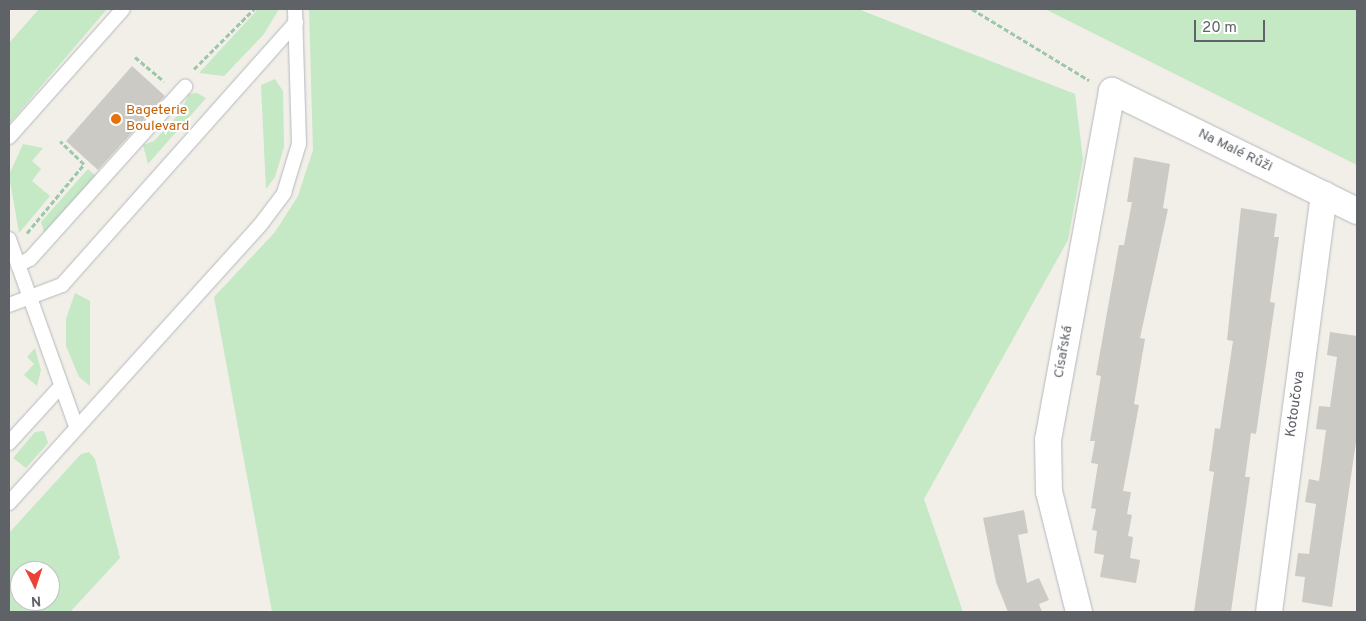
<!DOCTYPE html>
<meta charset="utf-8">
<style>
body{margin:0}
#map{position:relative;width:1366px;height:621px;overflow:hidden;background:#f1efe8;font-family:Overpass,sans-serif}
div>[style]{position:absolute}
.green>*{inset:0;background:#c5e8c5}
.building>*{inset:0;background:#cccac5}
.path>*{height:3px;margin-top:-1.5px;transform-origin:0;background:repeating-linear-gradient(90deg,#9cc7a9 0 5px,transparent 0 7.5px)}
.roads{filter:drop-shadow(0 0 1px #b5b8bc) drop-shadow(0 0 1px #b5b8bc)}
.lane>*{height:14px;margin:-7px;padding:0 7px;transform-origin:7px;border-radius:7px;background:#fff}
.street>*{height:26px;margin:-13px;padding:0 13px;transform-origin:13px;border-radius:13px;background:#fff}
.dots>*{width:14px;height:14px;translate:-50% -50%;box-sizing:border-box;border:2px solid #fff;border-radius:50%}
span{translate:-50% -50%;white-space:nowrap;text-align:center;line-height:1.15;-webkit-text-stroke:4px #fff;paint-order:stroke}
.food-label{font-size:14px;color:#c56008}
.left{translate:0 -50%;text-align:left}
.street-label{font-size:14px;color:#5f6368}
.frame{position:absolute;inset:0;border:10px solid #5f6368;pointer-events:none}
.north{position:absolute;left:10px;top:561px;width:50px;height:50px;box-sizing:border-box;background:#fff;border:1px solid #bfc1c3;border-radius:50%;rotate:176deg;font-size:14px;font-weight:700;line-height:20px;text-align:center;color:#5f6368}
.north::after{content:'';display:block;margin:auto;width:18px;height:22px;background:#ea4335;clip-path:polygon(50% 0,100% 100%,50% 72%,0 100%)}
.scale{position:absolute;left:1194px;top:20px;width:71px;height:22px;box-sizing:border-box;border:2px solid #5f6368;border-top:0;padding-left:6px;font-size:15px;line-height:18px;white-space:nowrap;color:#5f6368;-webkit-text-stroke:4px #fff;paint-order:stroke}
</style>
<div id="map">
<div class="green">
<div style="clip-path:polygon(39px 9px,107px 9px,9px 124px,9px 43px)"></div>
<div style="clip-path:polygon(258px 9px,279px 9px,264px 34px,224px 76px,199px 73px)"></div>
<div style="clip-path:polygon(309px 9px,858px 9px,1075px 94px,1083px 159px,1068px 240px,924px 499px,963px 612px,272px 612px,214px 297px,275px 232px,298px 196px,313px 150px)"></div>
<div style="clip-path:polygon(1045px 9px,1357px 9px,1357px 165px)"></div>
<div style="clip-path:polygon(275px 79px,283px 91px,284px 147px,275px 177px,266px 189px,261px 85px)"></div>
<div style="clip-path:polygon(197px 93px,206px 98px,148px 164px,143px 145px,154px 141px,180px 113px,189px 94px)"></div>
<div style="clip-path:polygon(23px 144px,43px 148px,32px 161px,41px 169px,32px 181px,50px 196px,19px 233px,9px 175px)"></div>
<div style="clip-path:polygon(88px 169px,97px 177px,45px 235px,41px 222px)"></div>
<div style="clip-path:polygon(75px 293px,90px 301px,90px 386px,79px 377px,66px 346px,66px 319px)"></div>
<div style="clip-path:polygon(35px 348px,41px 370px,37px 386px,24px 375px,34px 364px,27px 357px)"></div>
<div style="clip-path:polygon(44px 431px,48px 443px,26px 468px,13px 458px,35px 432px)"></div>
<div style="clip-path:polygon(evenodd,89px 452px,95px 459px,120px 558px,70px 612px,9px 612px,9px 533px,81px 454px,89px 452px,20px 571px,50px 571px,50px 601px,20px 601px,20px 571px)"></div>
</div>
<div class="building">
<div style="clip-path:polygon(132px 66px,165px 96px,98px 170px,66px 141px)"></div>
<div style="clip-path:polygon(1134px 157px,1170px 164px,1163px 208px,1168px 209px,1140px 338px,1145px 339px,1134px 404px,1139px 405px,1123px 491px,1131px 492px,1127px 514px,1132px 515px,1128px 536px,1133px 537px,1130px 558px,1140px 560px,1136px 583px,1100px 577px,1104px 555px,1094px 553px,1097px 531px,1092px 530px,1096px 509px,1091px 508px,1098px 464px,1091px 463px,1095px 441px,1090px 441px,1101px 376px,1096px 375px,1119px 245px,1124px 245px,1132px 202px,1127px 202px)"></div>
<div style="clip-path:polygon(1241px 208px,1277px 214px,1274px 237px,1279px 237px,1270px 302px,1275px 303px,1256px 434px,1251px 433px,1245px 477px,1250px 477px,1231px 612px,1194px 612px,1214px 472px,1209px 471px,1212px 450px,1215px 428px,1220px 429px,1233px 341px,1227px 340px)"></div>
<div style="clip-path:polygon(1330px 332px,1357px 336px,1357px 435px,1332px 607px,1302px 602px,1305px 577px,1295px 576px,1298px 553px,1309px 554px,1316px 504px,1305px 502px,1309px 479px,1319px 481px,1326px 430px,1316px 429px,1319px 406px,1330px 407px,1337px 357px,1327px 355px)"></div>
<div style="clip-path:polygon(1024px 510px,1028px 533px,1018px 535px,1027px 583px,1039px 578px,1049px 600px,1039px 604px,1042px 612px,1008px 612px,996px 582px,983px 518px)"></div>
</div>
<div class="path">
<div style="left:972px;top:9px;width:137px;rotate:31.3deg"></div>
<div style="left:135px;top:57px;width:38px;rotate:40deg"></div>
<div style="left:194px;top:69px;width:85px;rotate:-45deg"></div>
<div style="left:27px;top:233px;width:89px;rotate:-50.4deg"></div>
<div style="left:84px;top:164px;width:33px;rotate:-136deg"></div>
</div>
<div class="roads">
<div class="lane">
<div style="left:9px;top:137px;width:171px;rotate:-48.3deg"></div>
<div style="left:9px;top:239px;width:199px;rotate:70.3deg"></div>
<div style="left:18px;top:265px;width:13px;rotate:-27deg"></div>
<div style="left:30px;top:259px;width:232px;rotate:-48deg"></div>
<div style="left:9px;top:305px;width:57px;rotate:-20.7deg"></div>
<div style="left:62px;top:285px;width:352px;rotate:-48.3deg"></div>
<div style="left:9px;top:443px;width:77px;rotate:-47.6deg"></div>
<div style="left:9px;top:503px;width:376px;rotate:-47.9deg"></div>
<div style="left:261px;top:224px;width:39px;rotate:-53deg"></div>
<div style="left:284px;top:193px;width:51px;rotate:-73deg"></div>
<div style="left:299px;top:144px;width:135px;rotate:-91.7deg"></div>
</div>
<div class="street">
<div style="left:1079px;top:612px;width:124px;rotate:-104deg"></div>
<div style="left:1049px;top:492px;width:52px;rotate:-91.1deg"></div>
<div style="left:1048px;top:440px;width:355px;rotate:-79.6deg"></div>
<div style="left:1112px;top:91px;width:273px;rotate:26.1deg"></div>
<div style="left:1269px;top:612px;width:421px;rotate:-82.5deg"></div>
</div>
</div>
<div class="dots">
<div style="left:116px;top:119px;background:#e8710a"></div>
</div>
<div class="food-label">
<span class="left" style="left:126px;top:119px">Bageterie<br>Boulevard</span>
</div>
<div class="street-label">
<span style="left:1235px;top:151px;rotate:26deg">Na Malé Růži</span>
<span style="left:1064px;top:352px;rotate:-80deg">Císařská</span>
<span style="left:1296px;top:404px;rotate:-82deg">Kotoučova</span>
</div>
<div class="frame"></div>
<div class="north">N</div>
<div class="scale">20 m</div>
</div>
